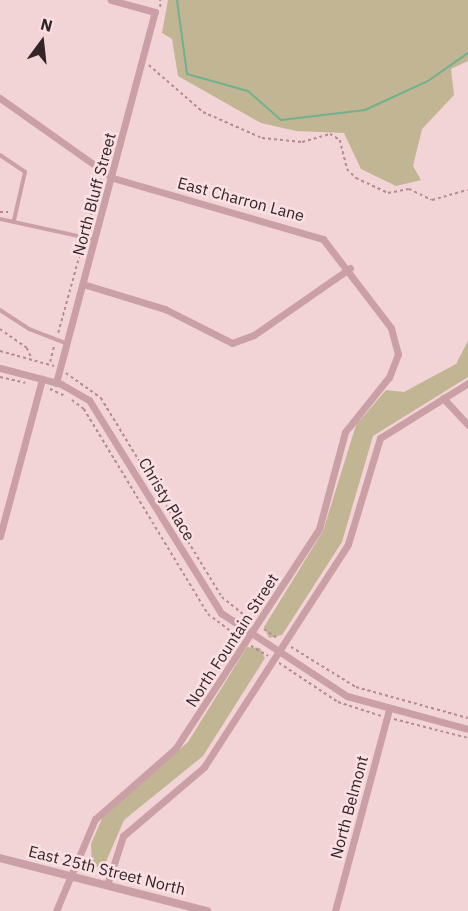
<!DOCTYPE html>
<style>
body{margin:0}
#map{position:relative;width:468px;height:911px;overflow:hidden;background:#f2d4d6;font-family:"IBM Plex Sans",sans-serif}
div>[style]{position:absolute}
.green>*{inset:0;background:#c1b594}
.stream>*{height:2px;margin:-1px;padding:0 1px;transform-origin:1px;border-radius:1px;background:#71b18d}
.path>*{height:1.5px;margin-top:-0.75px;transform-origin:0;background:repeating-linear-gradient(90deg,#b68a91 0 3px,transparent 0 6px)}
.service>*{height:4px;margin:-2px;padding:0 2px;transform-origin:2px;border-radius:2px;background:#caa0a6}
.minor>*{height:7px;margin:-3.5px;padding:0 3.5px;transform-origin:3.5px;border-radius:3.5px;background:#caa0a6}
.tertiary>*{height:8px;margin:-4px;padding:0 4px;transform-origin:4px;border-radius:4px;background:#caa0a6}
span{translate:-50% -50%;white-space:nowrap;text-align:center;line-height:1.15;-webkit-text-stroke:5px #fae0e2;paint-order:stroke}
.street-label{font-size:16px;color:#332428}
.north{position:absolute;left:12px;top:12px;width:60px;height:60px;-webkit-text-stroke:4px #fae0e2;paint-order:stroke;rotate:15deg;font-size:16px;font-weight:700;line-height:24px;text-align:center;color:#332428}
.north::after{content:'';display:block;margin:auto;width:21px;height:27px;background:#332428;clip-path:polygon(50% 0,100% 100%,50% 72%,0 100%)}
</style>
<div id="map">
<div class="green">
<div style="clip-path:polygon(168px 0,468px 0,468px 61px,451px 69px,454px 95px,422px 129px,413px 166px,421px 180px,396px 186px,361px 169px,344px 133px,296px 131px,261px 123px,178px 76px,172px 39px,162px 33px)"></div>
<div style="clip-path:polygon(468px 341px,468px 377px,373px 436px,342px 542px,282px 635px,269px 638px,264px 627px,323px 531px,356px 425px,386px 390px,404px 392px,456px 364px)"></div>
<div style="clip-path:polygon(247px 647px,260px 648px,265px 658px,203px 756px,124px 820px,105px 864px,92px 869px,91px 844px,104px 814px,188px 742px)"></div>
</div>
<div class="stream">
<div style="left:177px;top:0;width:75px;rotate:82.3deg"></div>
<div style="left:187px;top:74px;width:63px;rotate:15.6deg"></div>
<div style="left:248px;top:91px;width:44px;rotate:41.3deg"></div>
<div style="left:281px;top:120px;width:85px;rotate:-6.8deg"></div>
<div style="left:365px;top:110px;width:69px;rotate:-24.7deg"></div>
<div style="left:428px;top:81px;width:49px;rotate:-35deg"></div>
</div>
<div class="path">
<div style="left:160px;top:7px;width:7px;rotate:-90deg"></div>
<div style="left:149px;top:65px;width:72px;rotate:41deg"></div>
<div style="left:203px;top:112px;width:64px;rotate:23.8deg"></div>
<div style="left:262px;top:138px;width:40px;rotate:5.7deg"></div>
<div style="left:302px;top:142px;width:29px;rotate:-16deg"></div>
<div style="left:330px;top:134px;width:12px;rotate:31deg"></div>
<div style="left:340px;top:140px;width:30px;rotate:76deg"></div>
<div style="left:347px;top:169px;width:13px;rotate:45deg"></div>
<div style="left:356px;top:178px;width:35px;rotate:25deg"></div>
<div style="left:388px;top:193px;width:21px;rotate:-11deg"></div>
<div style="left:409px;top:189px;width:25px;rotate:26deg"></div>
<div style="left:432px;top:200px;width:37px;rotate:-16deg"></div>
<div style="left:0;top:212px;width:8px"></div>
<div style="left:86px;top:232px;width:55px;rotate:-74.2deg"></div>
<div style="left:0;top:329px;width:33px;rotate:35deg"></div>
<div style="left:27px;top:348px;width:12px;rotate:66deg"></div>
<div style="left:58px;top:333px;width:94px;rotate:-74.6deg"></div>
<div style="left:0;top:351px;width:56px;rotate:15.5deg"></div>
<div style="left:50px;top:362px;width:16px;rotate:-76deg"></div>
<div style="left:66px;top:373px;width:43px;rotate:35.5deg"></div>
<div style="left:101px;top:398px;width:233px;rotate:58.7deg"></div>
<div style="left:222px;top:597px;width:36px;rotate:39deg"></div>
<div style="left:0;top:377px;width:26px;rotate:13deg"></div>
<div style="left:50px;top:389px;width:17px;rotate:25deg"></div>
<div style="left:72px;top:400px;width:15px;rotate:37deg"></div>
<div style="left:84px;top:409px;width:240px;rotate:58.8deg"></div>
<div style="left:208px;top:614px;width:40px;rotate:37deg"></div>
<div style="left:264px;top:629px;width:16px;rotate:35deg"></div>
<div style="left:251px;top:646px;width:20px;rotate:30deg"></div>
<div style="left:291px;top:647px;width:76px;rotate:31.6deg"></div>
<div style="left:356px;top:687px;width:116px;rotate:15.5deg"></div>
<div style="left:279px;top:663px;width:71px;rotate:33.5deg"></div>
<div style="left:338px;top:702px;width:45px;rotate:18deg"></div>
<div style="left:394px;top:719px;width:76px;rotate:14.4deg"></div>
</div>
<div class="service">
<div style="left:0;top:155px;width:30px;rotate:34deg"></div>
<div style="left:25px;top:172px;width:49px;rotate:102.9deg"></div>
<div style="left:0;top:219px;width:98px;rotate:12.3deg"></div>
<div style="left:0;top:310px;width:35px;rotate:33deg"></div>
<div style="left:29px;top:329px;width:40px;rotate:21deg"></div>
</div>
<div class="minor">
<div style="left:0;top:98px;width:138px;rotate:35.3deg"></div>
<div style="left:113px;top:178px;width:219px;rotate:16.2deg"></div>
<div style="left:323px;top:239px;width:112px;rotate:52.6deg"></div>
<div style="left:391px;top:328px;width:27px;rotate:75deg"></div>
<div style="left:398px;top:354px;width:25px;rotate:111deg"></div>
<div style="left:389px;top:377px;width:70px;rotate:128.7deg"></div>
<div style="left:345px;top:432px;width:100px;rotate:105deg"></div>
<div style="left:319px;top:529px;width:263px;rotate:123.2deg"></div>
<div style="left:175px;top:749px;width:106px;rotate:138.8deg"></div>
<div style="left:95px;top:819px;width:100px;rotate:113deg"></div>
<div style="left:83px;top:284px;width:86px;rotate:17deg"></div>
<div style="left:165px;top:309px;width:75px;rotate:26.9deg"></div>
<div style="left:232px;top:343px;width:23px;rotate:-20deg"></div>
<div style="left:254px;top:335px;width:117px;rotate:-34.9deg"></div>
<div style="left:0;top:368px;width:63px;rotate:14.7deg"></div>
<div style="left:61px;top:384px;width:32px;rotate:30deg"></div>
<div style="left:89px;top:400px;width:251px;rotate:58.2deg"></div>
<div style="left:221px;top:613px;width:151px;rotate:33.4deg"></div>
<div style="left:347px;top:696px;width:125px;rotate:15.3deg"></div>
<div style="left:56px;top:383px;width:384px;rotate:-75.1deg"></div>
<div style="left:155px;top:12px;width:46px;rotate:-164.7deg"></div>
<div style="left:443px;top:398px;width:37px;rotate:47deg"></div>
<div style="left:0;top:536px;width:163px;rotate:-75deg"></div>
<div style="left:107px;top:885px;width:52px;rotate:-71.9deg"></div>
<div style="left:123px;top:836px;width:106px;rotate:-40.4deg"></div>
<div style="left:204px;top:767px;width:265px;rotate:-57.1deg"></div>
<div style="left:348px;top:544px;width:111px;rotate:-73.2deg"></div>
<div style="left:380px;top:438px;width:104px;rotate:-32deg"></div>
<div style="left:335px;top:911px;width:208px;rotate:-75deg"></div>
</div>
<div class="tertiary">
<div style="left:0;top:858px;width:214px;rotate:14.4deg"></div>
</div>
<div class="street-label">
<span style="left:94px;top:194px;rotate:-75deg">North Bluff Street</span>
<span style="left:241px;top:199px;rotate:15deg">East Charron Lane</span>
<span style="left:167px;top:499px;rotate:59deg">Christy Place</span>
<span style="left:232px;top:640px;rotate:-57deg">North Fountain Street</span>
<span style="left:349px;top:807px;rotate:-75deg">North Belmont</span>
<span style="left:107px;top:870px;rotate:14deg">East 25th Street North</span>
</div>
<div class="north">N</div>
</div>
